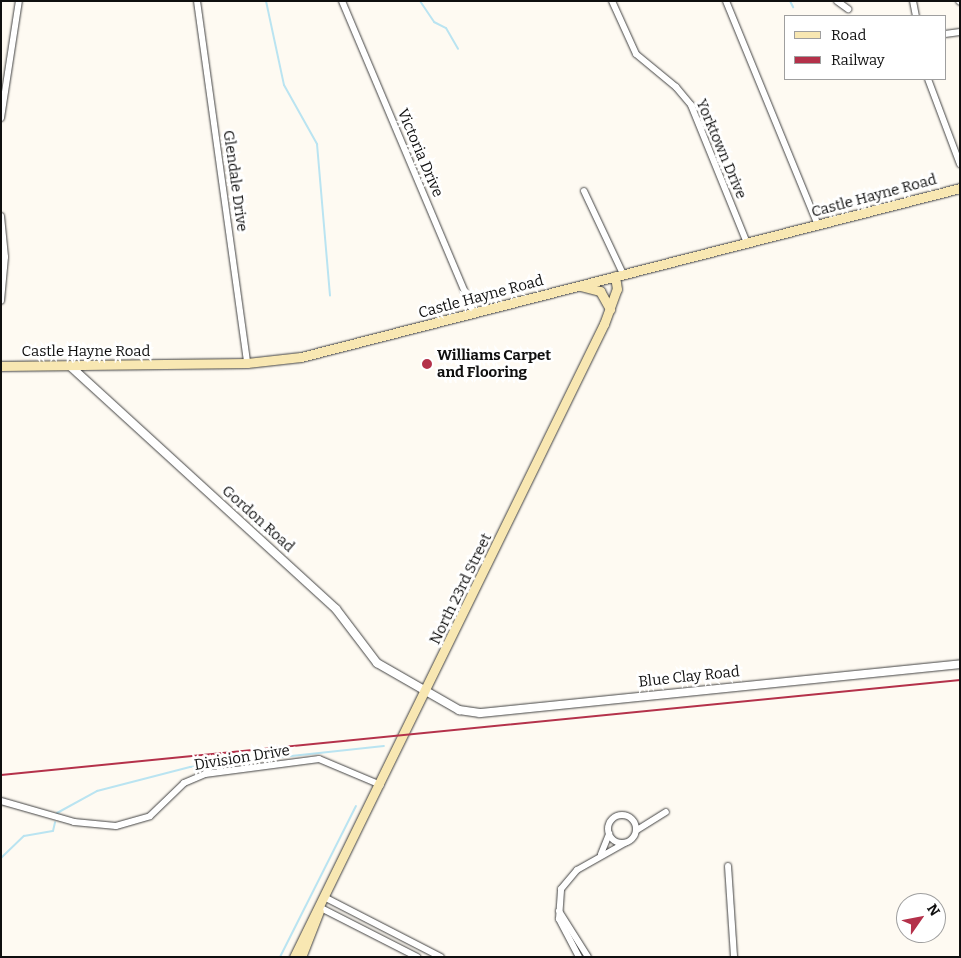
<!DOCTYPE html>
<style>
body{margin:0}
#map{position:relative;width:961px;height:958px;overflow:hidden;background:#fefaf2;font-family:Bitter,serif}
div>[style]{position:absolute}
.stream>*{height:2px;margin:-1px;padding:0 1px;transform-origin:1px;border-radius:1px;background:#bae4f1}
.roads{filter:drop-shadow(0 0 1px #424242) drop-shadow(0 0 1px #424242)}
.minor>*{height:6px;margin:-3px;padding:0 3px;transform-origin:3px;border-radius:3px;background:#fff}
.minor>.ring{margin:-3px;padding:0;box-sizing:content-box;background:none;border:6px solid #fff;border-radius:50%}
.tertiary>*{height:8px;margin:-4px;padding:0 4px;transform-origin:4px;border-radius:4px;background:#fff}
.secondary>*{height:9px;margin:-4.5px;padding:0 4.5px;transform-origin:4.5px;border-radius:4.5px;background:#f8e7b2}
.rail>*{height:2px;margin:-1px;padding:0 1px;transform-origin:1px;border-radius:1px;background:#b4314a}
.dots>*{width:14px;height:14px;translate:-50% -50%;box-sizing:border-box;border:2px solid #fff;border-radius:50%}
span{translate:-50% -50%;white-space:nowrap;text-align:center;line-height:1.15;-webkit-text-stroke:5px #fff;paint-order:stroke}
.street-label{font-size:15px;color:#0f0f0f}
.poi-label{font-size:15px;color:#0f0f0f;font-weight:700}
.left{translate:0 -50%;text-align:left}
.frame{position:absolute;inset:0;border:2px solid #0f0f0f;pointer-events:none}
.legend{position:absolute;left:784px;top:15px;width:162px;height:65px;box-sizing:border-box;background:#fff;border:1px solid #9f9f9f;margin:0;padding:6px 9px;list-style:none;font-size:15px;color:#0f0f0f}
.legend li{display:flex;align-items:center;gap:10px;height:25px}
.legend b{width:25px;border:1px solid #9f9f9f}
.north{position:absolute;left:896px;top:893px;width:50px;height:50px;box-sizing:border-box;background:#fff;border:1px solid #9f9f9f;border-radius:50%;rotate:57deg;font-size:14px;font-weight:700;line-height:20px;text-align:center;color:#0f0f0f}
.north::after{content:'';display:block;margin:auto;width:18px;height:22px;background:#b4314a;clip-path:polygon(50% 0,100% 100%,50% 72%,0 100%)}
</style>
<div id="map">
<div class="stream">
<div style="left:266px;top:1px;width:86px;rotate:77.9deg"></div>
<div style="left:284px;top:85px;width:68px;rotate:60.8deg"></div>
<div style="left:317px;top:144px;width:152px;rotate:85.1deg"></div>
<div style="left:420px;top:1px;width:25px;rotate:56deg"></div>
<div style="left:434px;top:22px;width:13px;rotate:27deg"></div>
<div style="left:446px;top:28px;width:24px;rotate:60deg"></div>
<div style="left:790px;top:1px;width:7px;rotate:63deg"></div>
<div style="left:57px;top:813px;width:46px;rotate:-28.8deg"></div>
<div style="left:97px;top:791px;width:96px;rotate:-14.5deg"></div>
<div style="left:190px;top:767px;width:195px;rotate:-6.2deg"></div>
<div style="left:1px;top:858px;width:32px;rotate:-44deg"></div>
<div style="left:24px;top:836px;width:29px;rotate:-10deg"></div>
<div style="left:53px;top:831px;width:9px;rotate:-77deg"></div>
<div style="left:280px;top:957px;width:169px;rotate:-63.3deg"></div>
</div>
<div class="roads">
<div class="minor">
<div style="left:197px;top:1px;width:365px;rotate:82.1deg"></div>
<div style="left:342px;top:1px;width:340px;rotate:67.1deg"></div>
<div style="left:612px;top:1px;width:58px;rotate:65.6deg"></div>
<div style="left:636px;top:54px;width:52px;rotate:39.5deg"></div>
<div style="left:676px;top:87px;width:23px;rotate:50deg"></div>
<div style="left:691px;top:105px;width:149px;rotate:67.9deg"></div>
<div style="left:726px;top:1px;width:242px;rotate:67.7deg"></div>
<div style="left:837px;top:1px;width:14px;rotate:36deg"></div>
<div style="left:913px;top:1px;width:15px;rotate:79deg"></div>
<div style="left:959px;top:1px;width:1px;rotate:45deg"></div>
<div style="left:945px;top:34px;width:15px;rotate:-8deg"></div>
<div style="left:928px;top:79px;width:91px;rotate:69.4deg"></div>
<div style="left:1px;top:118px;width:118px;rotate:-81.3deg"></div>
<div style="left:584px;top:191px;width:92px;rotate:64.8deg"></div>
<div style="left:1px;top:216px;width:41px;rotate:84.4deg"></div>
<div style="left:5px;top:257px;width:44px;rotate:95.2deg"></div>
<div style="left:1px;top:801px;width:76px;rotate:16deg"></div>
<div style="left:74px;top:822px;width:42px;rotate:5.4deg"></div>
<div style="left:116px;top:826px;width:35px;rotate:-16deg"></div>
<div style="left:150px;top:816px;width:47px;rotate:-44.1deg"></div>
<div style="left:184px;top:783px;width:23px;rotate:-23deg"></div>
<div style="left:205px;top:774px;width:115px;rotate:-7.5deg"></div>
<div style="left:319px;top:759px;width:67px;rotate:22.8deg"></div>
<div class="ring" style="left:608px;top:815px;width:22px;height:22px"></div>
<div style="left:637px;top:830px;width:34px;rotate:-32deg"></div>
<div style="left:601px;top:854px;width:22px;rotate:-68deg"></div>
<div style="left:728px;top:866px;width:91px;rotate:86.2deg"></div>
<div style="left:326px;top:898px;width:129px;rotate:27.2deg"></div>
<div style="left:321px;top:908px;width:108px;rotate:27deg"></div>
<div style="left:559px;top:911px;width:54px;rotate:57.8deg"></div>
<div style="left:579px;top:957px;width:43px;rotate:-117.8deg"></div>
<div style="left:559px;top:919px;width:30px;rotate:-86deg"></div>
<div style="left:561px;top:889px;width:25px;rotate:-50deg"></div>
<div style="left:577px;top:870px;width:55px;rotate:-29.4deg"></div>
</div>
<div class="tertiary">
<div style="left:70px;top:366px;width:360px;rotate:42.4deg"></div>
<div style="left:336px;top:609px;width:68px;rotate:52.8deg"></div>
<div style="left:377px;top:663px;width:95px;rotate:29.8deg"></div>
<div style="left:459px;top:710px;width:21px;rotate:8deg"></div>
<div style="left:480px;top:713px;width:482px;rotate:-5.8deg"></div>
</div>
<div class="secondary">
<div style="left:580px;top:286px;width:21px;rotate:14deg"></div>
<div style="left:600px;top:291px;width:21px;rotate:61deg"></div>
<div style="left:1px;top:366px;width:246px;rotate:-0.7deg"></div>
<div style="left:247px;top:363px;width:54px;rotate:-6.3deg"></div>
<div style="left:301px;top:357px;width:680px;rotate:-14.38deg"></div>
<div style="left:294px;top:957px;width:705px;rotate:-63.91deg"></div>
<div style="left:604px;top:324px;width:37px;rotate:-70deg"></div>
<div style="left:617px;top:289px;width:13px;rotate:-99deg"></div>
<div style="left:301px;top:957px;width:49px;rotate:-68.6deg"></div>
</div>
</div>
<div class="rail">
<div style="left:1px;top:775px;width:964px;rotate:-5.66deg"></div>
</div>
<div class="dots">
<div style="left:427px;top:364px;background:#b4314a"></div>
</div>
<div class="street-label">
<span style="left:721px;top:149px;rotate:67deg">Yorktown Drive</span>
<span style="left:420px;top:153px;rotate:67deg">Victoria Drive</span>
<span style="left:235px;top:181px;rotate:82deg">Glendale Drive</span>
<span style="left:874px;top:196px;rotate:-15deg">Castle Hayne Road</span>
<span style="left:481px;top:297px;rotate:-15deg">Castle Hayne Road</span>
<span style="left:86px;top:352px">Castle Hayne Road</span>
<span style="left:258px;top:519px;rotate:42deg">Gordon Road</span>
<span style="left:461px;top:589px;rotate:-64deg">North 23rd Street</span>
<span style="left:689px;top:677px;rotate:-6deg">Blue Clay Road</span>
<span style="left:242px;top:758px;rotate:-9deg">Division Drive</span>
</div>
<div class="poi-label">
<span class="left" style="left:437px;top:364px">Williams Carpet<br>and Flooring</span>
</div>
<div class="frame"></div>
<ul class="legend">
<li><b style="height:6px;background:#f8e7b2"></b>Road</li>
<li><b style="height:6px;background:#b4314a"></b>Railway</li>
</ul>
<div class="north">N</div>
</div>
